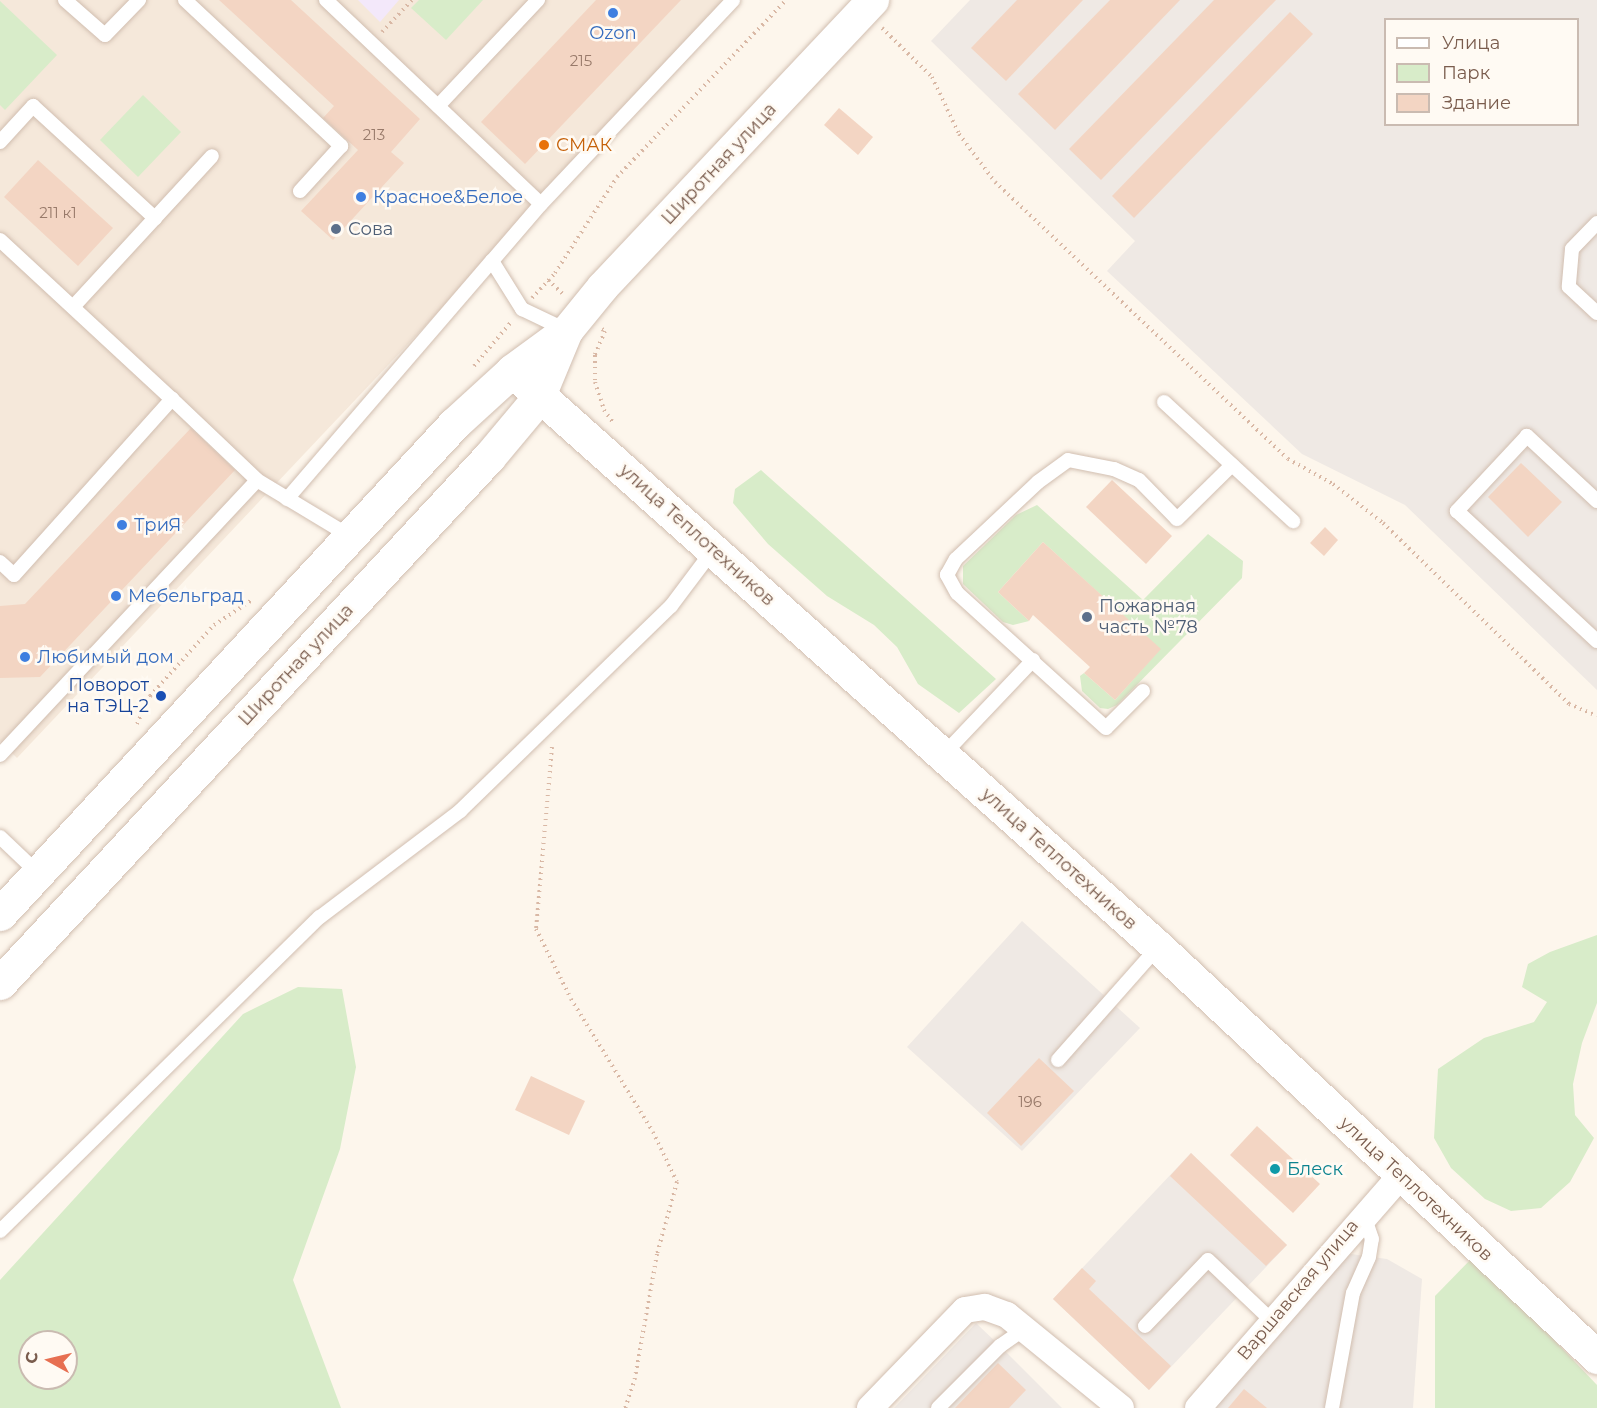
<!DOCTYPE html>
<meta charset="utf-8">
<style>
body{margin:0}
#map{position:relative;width:1597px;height:1408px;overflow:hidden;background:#fdf6ec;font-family:Montserrat,sans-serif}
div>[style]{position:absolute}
.residential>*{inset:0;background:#f5e8da}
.industrial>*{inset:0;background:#efe9e4}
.education>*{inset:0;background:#f3e8fa}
.green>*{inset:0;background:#d8ecc9}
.building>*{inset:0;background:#f3d5c3}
.path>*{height:4px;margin-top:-2px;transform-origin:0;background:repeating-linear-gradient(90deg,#d9b8a5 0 1.5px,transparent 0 6px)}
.roads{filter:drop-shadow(0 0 2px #d1beb0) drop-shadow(0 0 2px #d1beb0)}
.service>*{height:14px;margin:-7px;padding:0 7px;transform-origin:7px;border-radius:7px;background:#fff}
.minor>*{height:26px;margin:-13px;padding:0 13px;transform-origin:13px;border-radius:13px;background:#fff}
.tertiary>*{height:32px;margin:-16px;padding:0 16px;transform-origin:16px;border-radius:16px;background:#fff}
.secondary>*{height:33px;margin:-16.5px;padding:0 16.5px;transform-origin:16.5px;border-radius:16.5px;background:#fff}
.dots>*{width:16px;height:16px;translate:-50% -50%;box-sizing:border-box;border:3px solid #fffaf3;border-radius:50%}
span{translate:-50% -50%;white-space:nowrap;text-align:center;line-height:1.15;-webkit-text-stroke:5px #fffaf3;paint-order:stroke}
.number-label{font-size:15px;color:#987a6a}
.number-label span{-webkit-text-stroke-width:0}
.shop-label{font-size:18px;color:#366cbe}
.left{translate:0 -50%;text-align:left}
.food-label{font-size:18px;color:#c56008}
.street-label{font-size:18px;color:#7a5c4d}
.service-label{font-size:18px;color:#4e5e75}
.transit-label{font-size:18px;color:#164399}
.right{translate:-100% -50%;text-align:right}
.culture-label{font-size:18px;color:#0d838f}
.legend{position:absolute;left:1384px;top:18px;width:195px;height:108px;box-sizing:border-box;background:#fffaf3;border:2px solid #cabbb1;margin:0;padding:8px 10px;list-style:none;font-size:18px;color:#7a5c4d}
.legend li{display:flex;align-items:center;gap:12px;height:30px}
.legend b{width:30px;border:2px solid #cabbb1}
.north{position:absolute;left:18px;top:1330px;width:60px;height:60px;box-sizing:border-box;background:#fffaf3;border:2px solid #cabbb1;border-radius:50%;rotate:278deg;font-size:16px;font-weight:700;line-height:24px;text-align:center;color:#7a5c4d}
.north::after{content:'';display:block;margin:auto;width:21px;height:27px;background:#e76f51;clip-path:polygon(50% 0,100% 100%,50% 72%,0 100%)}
</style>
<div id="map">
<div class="residential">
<div style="clip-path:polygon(0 0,733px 0,17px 758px,0 741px)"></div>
</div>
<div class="industrial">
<div style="clip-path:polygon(evenodd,970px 0,1597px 0,1597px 690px,1405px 505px,1302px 454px,1107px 271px,1135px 241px,931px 41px,970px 0,1386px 20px,1578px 20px,1578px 124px,1386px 124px,1386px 20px)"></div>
<div style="clip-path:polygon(1022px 921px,1140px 1028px,1022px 1151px,907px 1047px)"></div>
<div style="clip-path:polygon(1191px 1153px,1287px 1245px,1149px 1390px,1053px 1299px)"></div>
<div style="clip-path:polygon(1344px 1253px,1387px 1259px,1422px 1279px,1413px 1408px,1206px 1408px)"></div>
<div style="clip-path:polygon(976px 1323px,1000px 1346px,1062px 1408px,894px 1408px)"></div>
</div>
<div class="education">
<div style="clip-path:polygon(358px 0,399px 0,380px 22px)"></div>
</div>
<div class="green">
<div style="clip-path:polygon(419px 0,483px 0,446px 40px,411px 8px)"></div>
<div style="clip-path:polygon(0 1px,57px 55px,5px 110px,0 105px)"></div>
<div style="clip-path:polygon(143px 95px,181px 132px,138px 177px,100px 140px)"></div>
<div style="clip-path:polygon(761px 470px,996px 679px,959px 713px,918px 684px,897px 647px,874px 625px,827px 596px,768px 544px,733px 503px,735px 489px)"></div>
<div style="clip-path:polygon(1037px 505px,1143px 600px,1208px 534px,1243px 561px,1242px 578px,1117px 705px,1108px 709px,1100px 708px,1082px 691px,1080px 676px,1084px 673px,1115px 700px,1160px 649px,1043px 542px,998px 592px,1029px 621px,1013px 625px,1003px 622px,963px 584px,963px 566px,1016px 515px)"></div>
<div style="clip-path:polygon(1597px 935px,1597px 1003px,1582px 1043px,1573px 1084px,1575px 1115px,1594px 1138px,1570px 1182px,1541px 1208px,1511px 1211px,1485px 1199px,1451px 1168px,1434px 1138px,1438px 1069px,1484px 1038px,1534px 1022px,1547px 1002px,1522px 987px,1528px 964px,1550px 952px)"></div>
<div style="clip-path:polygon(evenodd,298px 987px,342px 989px,356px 1067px,340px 1149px,293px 1280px,341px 1408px,0 1408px,0 1280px,243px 1014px,298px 987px,30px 1342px,66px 1342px,66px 1378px,30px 1378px,30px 1342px)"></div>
<div style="clip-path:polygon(1474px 1256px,1597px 1385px,1597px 1408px,1435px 1408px,1435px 1296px)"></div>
</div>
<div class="building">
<div style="clip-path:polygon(219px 0,291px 0,420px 119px,391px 152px,404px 163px,333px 240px,301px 211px,358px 150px,323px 118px,334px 106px)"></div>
<div style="clip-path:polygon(596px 0,681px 0,525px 164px,481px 122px)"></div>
<div style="clip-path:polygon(1017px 0,1083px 0,1006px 81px,971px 48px)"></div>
<div style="clip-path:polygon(1110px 0,1180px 0,1055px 130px,1018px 94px)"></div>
<div style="clip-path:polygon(1214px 0,1276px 0,1101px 180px,1069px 149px)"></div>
<div style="clip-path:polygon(1290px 12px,1313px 34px,1134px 218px,1112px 196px)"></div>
<div style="clip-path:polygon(839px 108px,873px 137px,858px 155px,824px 125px)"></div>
<div style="clip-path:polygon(38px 160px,113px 228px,78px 266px,4px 197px)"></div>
<div style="clip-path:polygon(191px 428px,235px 470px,40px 677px,0 678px,0 606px,25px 604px)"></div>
<div style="clip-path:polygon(1521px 463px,1562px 502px,1528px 537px,1488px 497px)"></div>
<div style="clip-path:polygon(1112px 480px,1172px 536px,1146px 564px,1086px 507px)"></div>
<div style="clip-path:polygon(1325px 527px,1338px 540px,1324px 556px,1310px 543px)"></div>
<div style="clip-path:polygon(1043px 542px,1161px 649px,1115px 700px,1084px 673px,1090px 667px,1033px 615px,1029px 621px,998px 592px)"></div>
<div style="clip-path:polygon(1039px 1058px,1074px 1091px,1021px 1146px,987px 1113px)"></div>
<div style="clip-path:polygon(531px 1076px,585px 1101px,569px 1135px,515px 1110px)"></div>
<div style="clip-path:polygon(1257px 1126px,1320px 1184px,1293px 1213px,1230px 1155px)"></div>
<div style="clip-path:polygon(1191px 1153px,1287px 1245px,1266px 1266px,1170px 1176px)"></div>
<div style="clip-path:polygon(1082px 1268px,1096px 1281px,1089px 1289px,1171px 1366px,1149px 1390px,1053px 1299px)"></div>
<div style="clip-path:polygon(998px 1363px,1026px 1390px,1009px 1408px,955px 1408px)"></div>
<div style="clip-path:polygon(1244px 1389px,1267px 1408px,1228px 1408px)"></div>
</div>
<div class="path">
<div style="left:882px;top:28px;width:70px;rotate:44.4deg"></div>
<div style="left:932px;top:77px;width:63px;rotate:64.7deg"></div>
<div style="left:959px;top:134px;width:60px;rotate:53.1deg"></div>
<div style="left:995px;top:182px;width:403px;rotate:43.4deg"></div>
<div style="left:1288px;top:459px;width:51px;rotate:29.1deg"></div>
<div style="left:1333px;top:484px;width:63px;rotate:38deg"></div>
<div style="left:1383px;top:523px;width:260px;rotate:44.2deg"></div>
<div style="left:1569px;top:704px;width:30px;rotate:23deg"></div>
<div style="left:382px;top:32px;width:44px;rotate:-46.8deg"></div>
<div style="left:548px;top:280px;width:23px;rotate:43deg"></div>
<div style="left:532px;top:298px;width:34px;rotate:-47deg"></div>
<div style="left:555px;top:273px;width:114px;rotate:-57.1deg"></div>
<div style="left:617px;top:177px;width:245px;rotate:-46.3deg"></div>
<div style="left:602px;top:329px;width:4px;rotate:34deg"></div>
<div style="left:605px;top:331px;width:26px;rotate:113deg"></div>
<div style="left:595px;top:355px;width:27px;rotate:90deg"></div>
<div style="left:595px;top:382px;width:29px;rotate:72deg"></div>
<div style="left:604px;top:410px;width:17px;rotate:54deg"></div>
<div style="left:474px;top:366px;width:59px;rotate:-49.8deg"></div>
<div style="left:137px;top:724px;width:31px;rotate:-65deg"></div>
<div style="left:150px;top:696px;width:96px;rotate:-48deg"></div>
<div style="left:214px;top:625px;width:45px;rotate:-33.3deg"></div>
<div style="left:552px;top:747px;width:183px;rotate:95deg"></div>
<div style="left:536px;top:929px;width:78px;rotate:63.4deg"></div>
<div style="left:571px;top:999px;width:156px;rotate:58.3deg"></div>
<div style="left:653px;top:1132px;width:55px;rotate:64.4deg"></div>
<div style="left:677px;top:1182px;width:75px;rotate:105.5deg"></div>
<div style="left:657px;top:1254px;width:126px;rotate:100.1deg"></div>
<div style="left:635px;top:1378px;width:32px;rotate:108deg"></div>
</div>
<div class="roads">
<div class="service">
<div style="left:65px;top:0;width:53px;rotate:41.2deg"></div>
<div style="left:105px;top:35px;width:49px;rotate:-45.8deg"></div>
<div style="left:185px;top:0;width:214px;rotate:43.1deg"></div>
<div style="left:341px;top:146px;width:61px;rotate:132.3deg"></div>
<div style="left:326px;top:0;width:296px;rotate:43.5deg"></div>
<div style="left:541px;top:204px;width:75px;rotate:130.7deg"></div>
<div style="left:492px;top:261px;width:57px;rotate:58deg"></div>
<div style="left:522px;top:309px;width:49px;rotate:25.5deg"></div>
<div style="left:438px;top:106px;width:146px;rotate:-46.7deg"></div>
<div style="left:0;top:142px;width:49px;rotate:-47.5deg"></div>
<div style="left:33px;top:106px;width:166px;rotate:42.6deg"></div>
<div style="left:155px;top:218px;width:121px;rotate:132.7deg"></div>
<div style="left:541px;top:204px;width:280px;rotate:-46.7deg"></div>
<div style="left:155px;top:218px;width:84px;rotate:-47.4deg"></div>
<div style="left:1597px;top:223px;width:36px;rotate:134deg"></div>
<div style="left:1572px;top:249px;width:38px;rotate:95deg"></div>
<div style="left:1569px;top:287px;width:38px;rotate:43deg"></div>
<div style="left:0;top:240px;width:234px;rotate:42.8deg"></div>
<div style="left:1164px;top:402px;width:176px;rotate:42.7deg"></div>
<div style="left:287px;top:499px;width:314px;rotate:-49.3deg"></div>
<div style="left:1597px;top:501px;width:96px;rotate:-137.1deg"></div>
<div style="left:1527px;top:436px;width:103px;rotate:133deg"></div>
<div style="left:1457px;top:511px;width:191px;rotate:42.9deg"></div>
<div style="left:0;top:562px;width:19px;rotate:43deg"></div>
<div style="left:14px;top:575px;width:237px;rotate:-48.1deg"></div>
<div style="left:172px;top:399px;width:117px;rotate:43.6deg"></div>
<div style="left:1143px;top:691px;width:52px;rotate:135deg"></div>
<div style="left:1106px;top:728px;width:201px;rotate:-137.8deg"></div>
<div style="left:957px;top:593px;width:21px;rotate:-119deg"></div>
<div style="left:947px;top:575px;width:18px;rotate:-61deg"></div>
<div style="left:956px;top:559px;width:112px;rotate:-43.2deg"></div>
<div style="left:1038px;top:482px;width:37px;rotate:-36deg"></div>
<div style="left:1068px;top:460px;width:47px;rotate:11.1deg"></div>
<div style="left:1114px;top:469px;width:27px;rotate:24deg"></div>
<div style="left:1139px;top:480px;width:54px;rotate:45.7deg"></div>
<div style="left:1177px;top:519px;width:77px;rotate:-44.5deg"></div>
<div style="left:0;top:755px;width:376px;rotate:-46.9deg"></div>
<div style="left:257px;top:480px;width:109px;rotate:31.1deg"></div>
<div style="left:943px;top:755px;width:131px;rotate:-46.5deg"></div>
<div style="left:0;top:837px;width:52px;rotate:43.5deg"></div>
<div style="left:1058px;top:1060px;width:151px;rotate:-48.5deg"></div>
<div style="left:0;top:1231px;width:448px;rotate:-44.5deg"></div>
<div style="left:320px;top:917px;width:176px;rotate:-37.1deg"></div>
<div style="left:460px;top:811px;width:294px;rotate:-44.2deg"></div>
<div style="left:671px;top:606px;width:70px;rotate:-53.1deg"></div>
<div style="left:1145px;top:1326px;width:91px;rotate:-46.3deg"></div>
<div style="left:1208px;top:1260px;width:88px;rotate:43.6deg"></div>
<div style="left:938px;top:1408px;width:88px;rotate:-45deg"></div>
<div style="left:1000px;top:1346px;width:29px;rotate:-35deg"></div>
<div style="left:1332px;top:1408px;width:117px;rotate:-79.7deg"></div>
<div style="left:1353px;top:1293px;width:39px;rotate:-66deg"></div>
<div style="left:1369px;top:1257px;width:18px;rotate:-81deg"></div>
<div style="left:1372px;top:1239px;width:24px;rotate:-109deg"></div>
</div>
<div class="minor">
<div style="left:870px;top:1408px;width:136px;rotate:-45.9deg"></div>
<div style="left:965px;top:1310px;width:20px;rotate:-9deg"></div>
<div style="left:985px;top:1307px;width:23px;rotate:20deg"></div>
<div style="left:1007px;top:1315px;width:147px;rotate:39.2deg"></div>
<div style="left:1198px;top:1408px;width:309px;rotate:-48.9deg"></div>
</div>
<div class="tertiary">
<div style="left:512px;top:371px;width:69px;rotate:-36.2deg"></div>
<div style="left:568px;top:330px;width:55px;rotate:-50.9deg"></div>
<div style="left:603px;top:287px;width:394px;rotate:-46.7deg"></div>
<div style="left:540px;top:396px;width:70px;rotate:-67.4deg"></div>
</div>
<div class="secondary">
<div style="left:0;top:914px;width:668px;rotate:-47.18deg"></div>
<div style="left:454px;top:424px;width:79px;rotate:-42.4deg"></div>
<div style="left:512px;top:371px;width:866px;rotate:41.72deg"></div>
<div style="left:1158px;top:947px;width:601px;rotate:43.04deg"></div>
<div style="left:0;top:983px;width:718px;rotate:-47.09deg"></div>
<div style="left:489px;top:457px;width:80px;rotate:-50.1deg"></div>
</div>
</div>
<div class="dots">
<div style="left:613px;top:13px;background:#3f7fe0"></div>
<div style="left:544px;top:145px;background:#e8710a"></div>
<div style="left:361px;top:197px;background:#3f7fe0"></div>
<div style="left:336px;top:229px;background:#5c6f8a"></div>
<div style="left:122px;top:525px;background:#3f7fe0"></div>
<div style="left:116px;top:596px;background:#3f7fe0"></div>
<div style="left:1087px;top:617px;background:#5c6f8a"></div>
<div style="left:25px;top:657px;background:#3f7fe0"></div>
<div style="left:161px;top:696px;background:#1a4fb4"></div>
<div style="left:1275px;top:1169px;background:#0f9aa8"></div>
</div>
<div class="number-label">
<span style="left:581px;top:61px">215</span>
<span style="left:374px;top:135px">213</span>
<span style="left:58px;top:213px">211 к1</span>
<span style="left:1030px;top:1102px">196</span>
</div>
<div class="shop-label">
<span style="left:613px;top:33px">Ozon</span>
<span class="left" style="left:373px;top:197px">Красное&amp;Белое</span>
<span class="left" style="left:134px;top:525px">ТриЯ</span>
<span class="left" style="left:128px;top:596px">Мебельград</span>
<span class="left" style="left:37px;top:657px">Любимый дом</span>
</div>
<div class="food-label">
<span class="left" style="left:556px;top:145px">СМАК</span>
</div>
<div class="street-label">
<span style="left:719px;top:164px;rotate:-47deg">Широтная улица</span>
<span style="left:697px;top:535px;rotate:42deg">улица Теплотехников</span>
<span style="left:296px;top:665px;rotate:-47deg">Широтная улица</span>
<span style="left:1059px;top:859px;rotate:42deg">улица Теплотехников</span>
<span style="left:1416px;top:1189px;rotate:43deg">улица Теплотехников</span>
<span style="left:1298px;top:1290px;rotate:-50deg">Варшавская улица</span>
</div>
<div class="service-label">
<span class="left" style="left:348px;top:229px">Сова</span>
<span class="left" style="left:1099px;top:617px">Пожарная<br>часть №78</span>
</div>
<div class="transit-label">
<span class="right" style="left:149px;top:696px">Поворот<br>на ТЭЦ-2</span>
</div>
<div class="culture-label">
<span class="left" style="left:1287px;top:1169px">Блеск</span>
</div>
<ul class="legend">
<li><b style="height:8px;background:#fff"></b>Улица</li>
<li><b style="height:16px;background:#d8ecc9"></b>Парк</li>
<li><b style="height:16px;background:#f3d5c3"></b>Здание</li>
</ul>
<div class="north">С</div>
</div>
